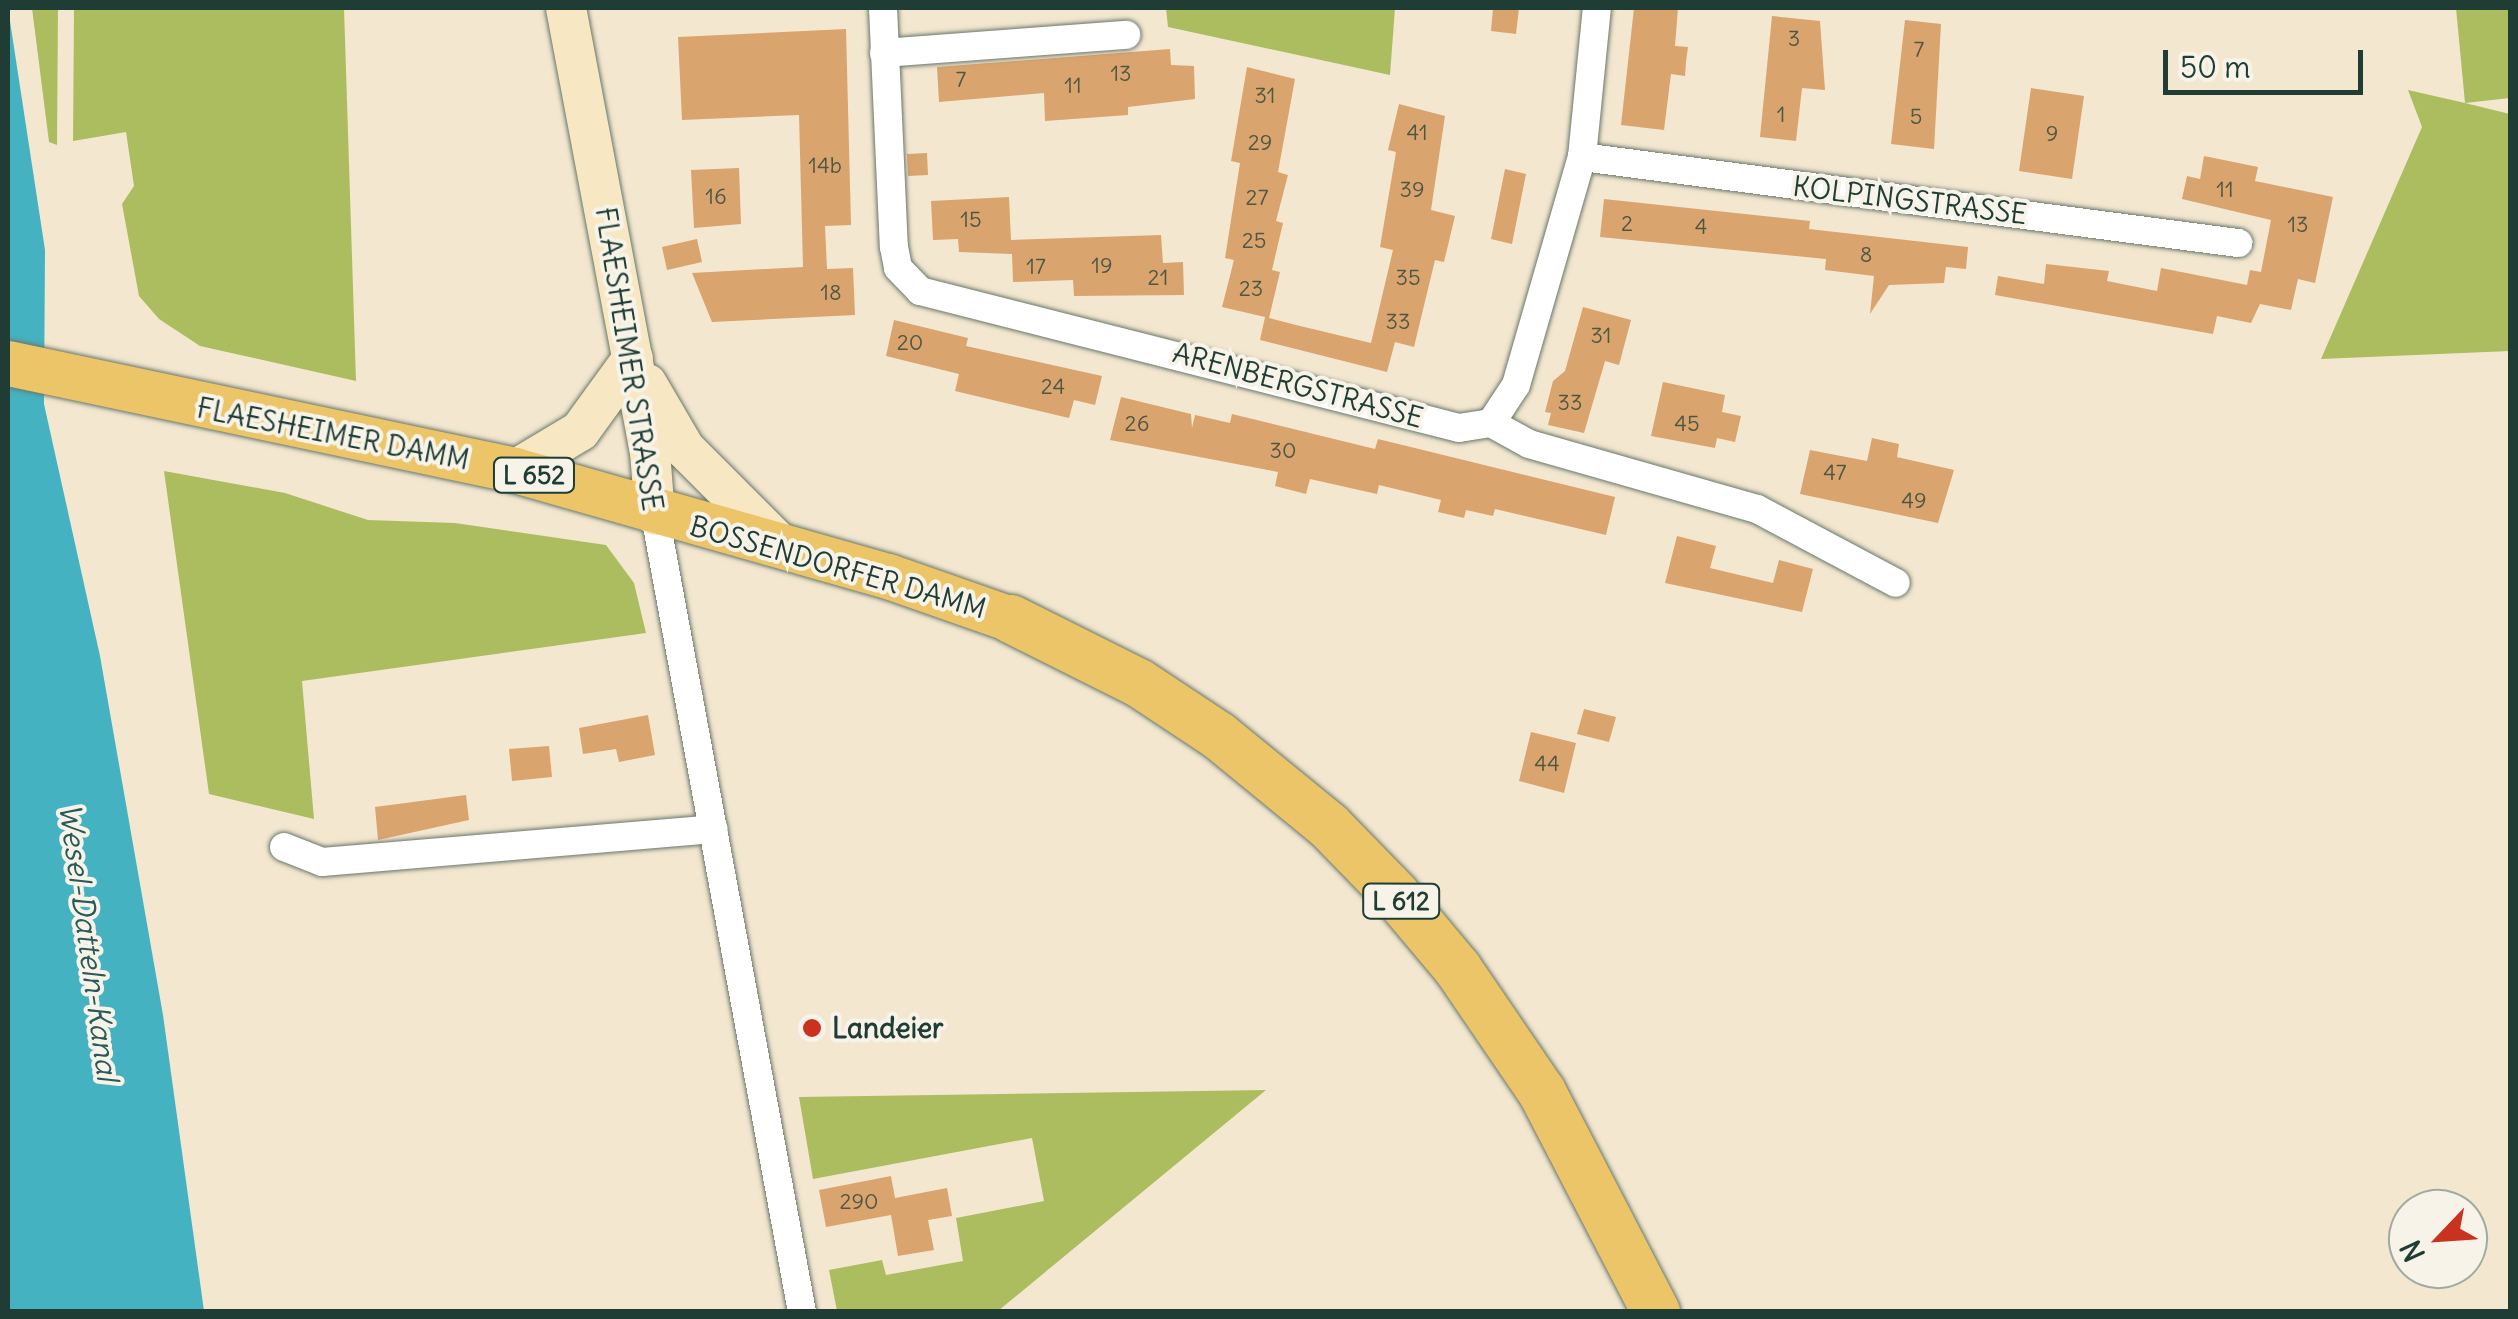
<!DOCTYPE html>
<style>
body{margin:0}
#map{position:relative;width:2518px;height:1319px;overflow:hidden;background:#f3e7d0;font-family:Delius,sans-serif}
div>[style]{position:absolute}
.green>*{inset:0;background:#acbd60}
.water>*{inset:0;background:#45b2c2}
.building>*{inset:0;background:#daa46f}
.roads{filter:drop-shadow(0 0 2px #69786b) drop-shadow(0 0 2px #69786b)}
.minor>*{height:28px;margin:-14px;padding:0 14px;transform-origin:14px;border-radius:14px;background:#fff}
.secondary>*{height:40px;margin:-20px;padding:0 20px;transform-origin:20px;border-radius:20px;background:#f7e8c3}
.primary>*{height:45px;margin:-22.5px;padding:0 22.5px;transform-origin:22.5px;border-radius:22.5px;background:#ecc569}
.trunk>*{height:48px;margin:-24px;padding:0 24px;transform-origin:24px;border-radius:24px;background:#ecc569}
.dots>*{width:28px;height:28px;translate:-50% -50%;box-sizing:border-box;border:5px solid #f7f3e8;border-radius:50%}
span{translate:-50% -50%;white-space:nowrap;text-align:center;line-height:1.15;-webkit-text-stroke:8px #f7f3e8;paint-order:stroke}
.number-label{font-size:22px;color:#4e5743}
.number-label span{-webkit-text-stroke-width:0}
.shield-label span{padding:2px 8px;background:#f7f3e8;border:2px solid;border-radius:8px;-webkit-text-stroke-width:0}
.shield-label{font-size:25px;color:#1f3d34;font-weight:700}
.street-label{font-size:28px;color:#1f3d34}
.poi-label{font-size:28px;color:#1f3d34;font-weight:700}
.left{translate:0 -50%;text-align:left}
.water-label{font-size:30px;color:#285a58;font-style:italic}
.frame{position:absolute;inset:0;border:10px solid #1f3d34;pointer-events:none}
.north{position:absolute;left:2388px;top:1189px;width:100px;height:100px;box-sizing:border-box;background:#f7f3e8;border:2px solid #a1aaa0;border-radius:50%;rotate:245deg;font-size:28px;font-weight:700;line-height:40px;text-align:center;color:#1f3d34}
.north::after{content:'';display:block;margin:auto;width:35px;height:45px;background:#c8321e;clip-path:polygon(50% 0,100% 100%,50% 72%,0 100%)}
.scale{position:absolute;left:2163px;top:50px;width:200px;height:45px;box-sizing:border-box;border:5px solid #1f3d34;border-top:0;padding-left:12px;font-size:30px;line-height:35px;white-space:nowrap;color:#1f3d34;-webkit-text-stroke:8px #f7f3e8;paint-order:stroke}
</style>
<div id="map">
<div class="green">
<div style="clip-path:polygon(32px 8px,58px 8px,57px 145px,49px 142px)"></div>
<div style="clip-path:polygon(74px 8px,344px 8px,356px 381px,200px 346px,159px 319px,139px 296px,122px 204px,134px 186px,126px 132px,73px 141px)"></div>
<div style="clip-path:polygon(1166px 8px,1395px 8px,1390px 75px,1168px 27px)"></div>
<div style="clip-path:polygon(2456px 8px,2510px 8px,2510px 98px,2465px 103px,2510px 114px,2510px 351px,2321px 359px,2422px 127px,2408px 90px,2465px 103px)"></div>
<div style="clip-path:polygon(164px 471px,285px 493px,368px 520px,455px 523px,606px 545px,634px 583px,646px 633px,302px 681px,314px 819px,209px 794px)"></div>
<div style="clip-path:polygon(1266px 1090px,998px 1311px,837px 1311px,829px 1270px,882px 1260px,886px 1275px,963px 1261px,956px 1218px,1044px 1201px,1032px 1138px,813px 1179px,799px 1097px)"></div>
</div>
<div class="water">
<div style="clip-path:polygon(8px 8px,45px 250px,44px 404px,100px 656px,163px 1015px,204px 1311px,8px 1312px)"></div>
</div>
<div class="building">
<div style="clip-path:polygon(1493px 8px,1519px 8px,1516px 34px,1491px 31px)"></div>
<div style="clip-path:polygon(1634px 8px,1678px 8px,1675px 46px,1688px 47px,1686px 62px,1685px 76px,1671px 74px,1664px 130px,1621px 125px)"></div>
<div style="clip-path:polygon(1772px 16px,1820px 21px,1825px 90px,1802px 88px,1796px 141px,1760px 137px)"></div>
<div style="clip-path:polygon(1905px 20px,1941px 24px,1934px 149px,1891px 144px)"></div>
<div style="clip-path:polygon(846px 29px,851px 225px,825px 226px,827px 269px,853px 268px,855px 315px,712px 322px,692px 273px,803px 267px,799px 115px,682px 120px,678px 37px)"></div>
<div style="clip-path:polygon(1170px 49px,1171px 65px,1194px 66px,1195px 99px,1128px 107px,1128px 115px,1045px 121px,1044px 93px,939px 102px,937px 67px)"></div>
<div style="clip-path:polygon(1247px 67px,1295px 79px,1278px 172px,1288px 175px,1276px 221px,1283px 223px,1272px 270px,1280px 272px,1269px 318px,1296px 325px,1371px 343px,1393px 250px,1380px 247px,1396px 152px,1388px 150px,1399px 104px,1445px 116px,1431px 210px,1455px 216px,1444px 262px,1435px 260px,1414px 347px,1395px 342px,1387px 372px,1260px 340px,1265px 317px,1222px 307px,1234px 260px,1225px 258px,1240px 163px,1231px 161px)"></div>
<div style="clip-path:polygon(2031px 88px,2084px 96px,2072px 179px,2019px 171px)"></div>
<div style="clip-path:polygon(927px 153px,928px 175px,908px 176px,907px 154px)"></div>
<div style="clip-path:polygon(2204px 156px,2258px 167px,2255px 181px,2333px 197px,2315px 283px,2298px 279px,2291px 310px,2260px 304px,2251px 323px,2217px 316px,2213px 334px,1995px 295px,1998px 276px,2044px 284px,2046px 264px,2109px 271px,2107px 281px,2157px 291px,2161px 268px,2247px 285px,2250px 270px,2261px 272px,2271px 220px,2182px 199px,2187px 176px,2200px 179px)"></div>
<div style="clip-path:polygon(739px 168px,741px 224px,694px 228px,691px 170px)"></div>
<div style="clip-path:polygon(1505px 169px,1526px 174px,1512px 244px,1491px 239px)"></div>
<div style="clip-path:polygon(1009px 197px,1011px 240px,1161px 235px,1163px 263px,1183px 262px,1184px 295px,1074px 296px,1073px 280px,1013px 282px,1012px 254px,959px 252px,958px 239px,933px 240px,931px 201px)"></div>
<div style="clip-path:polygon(1604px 199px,1810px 221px,1809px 229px,1968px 247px,1966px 269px,1946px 267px,1944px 283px,1889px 285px,1870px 314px,1874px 276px,1825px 270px,1826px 259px,1600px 237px)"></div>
<div style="clip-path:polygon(697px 239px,702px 262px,667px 270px,662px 247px)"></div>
<div style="clip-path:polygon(1583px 307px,1631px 320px,1619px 365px,1605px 361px,1584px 433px,1548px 425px,1551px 413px,1545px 412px,1553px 381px,1565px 371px)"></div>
<div style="clip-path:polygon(894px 320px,968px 338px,966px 346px,1102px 376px,1095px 405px,1074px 400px,1069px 418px,955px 391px,959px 374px,886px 356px)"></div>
<div style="clip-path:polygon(1663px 382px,1725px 395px,1722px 412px,1741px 416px,1735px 442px,1717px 438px,1715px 448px,1651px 436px)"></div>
<div style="clip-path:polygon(1121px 397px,1191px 414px,1192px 428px,1195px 415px,1230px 423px,1232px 414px,1375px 449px,1378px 439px,1615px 497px,1606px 535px,1495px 509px,1493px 516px,1466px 510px,1464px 518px,1438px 512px,1441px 500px,1379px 485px,1377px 494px,1310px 479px,1306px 494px,1275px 486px,1278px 472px,1110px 440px)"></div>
<div style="clip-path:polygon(1872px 438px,1899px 444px,1897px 457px,1954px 470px,1938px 523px,1800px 494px,1810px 450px,1867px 461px)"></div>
<div style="clip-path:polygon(1677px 536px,1716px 546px,1710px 568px,1773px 583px,1779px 560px,1813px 569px,1802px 612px,1665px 583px)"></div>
<div style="clip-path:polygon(1584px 709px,1616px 717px,1609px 742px,1577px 734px)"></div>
<div style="clip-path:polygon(648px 715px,655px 755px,619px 762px,616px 749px,583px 754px,579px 728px)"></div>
<div style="clip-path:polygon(1531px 732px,1576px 743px,1564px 793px,1519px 781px)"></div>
<div style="clip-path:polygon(549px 746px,552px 777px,512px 781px,509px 749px)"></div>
<div style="clip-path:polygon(466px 795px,469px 820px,378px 840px,375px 807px)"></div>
<div style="clip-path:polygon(891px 1176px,895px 1198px,947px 1188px,952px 1216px,928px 1220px,934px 1250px,898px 1256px,891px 1215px,826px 1227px,819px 1190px)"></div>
</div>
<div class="roads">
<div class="minor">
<div style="left:883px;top:8px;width:239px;rotate:87.4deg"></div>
<div style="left:894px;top:247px;width:21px;rotate:79deg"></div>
<div style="left:898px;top:268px;width:32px;rotate:46deg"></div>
<div style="left:920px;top:291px;width:556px;rotate:14.26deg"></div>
<div style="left:1459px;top:428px;width:32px;rotate:-9deg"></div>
<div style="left:1491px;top:423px;width:43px;rotate:28.9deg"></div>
<div style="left:1529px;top:444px;width:237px;rotate:15.9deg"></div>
<div style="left:1757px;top:509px;width:157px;rotate:28deg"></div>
<div style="left:884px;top:53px;width:243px;rotate:-4.3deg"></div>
<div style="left:1582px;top:157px;width:662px;rotate:7.47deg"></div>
<div style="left:1491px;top:423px;width:45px;rotate:-56.7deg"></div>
<div style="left:1516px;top:385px;width:237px;rotate:-73.9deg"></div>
<div style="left:1582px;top:157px;width:150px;rotate:-84.3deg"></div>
<div style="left:655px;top:515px;width:810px;rotate:79.55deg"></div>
<div style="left:284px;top:847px;width:41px;rotate:21.5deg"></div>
<div style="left:322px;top:862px;width:393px;rotate:-4.8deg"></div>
</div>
<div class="secondary">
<div style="left:566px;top:8px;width:452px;rotate:79.3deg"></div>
<div style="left:650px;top:452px;width:63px;rotate:85.5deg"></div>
<div style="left:647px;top:384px;width:75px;rotate:59.7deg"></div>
<div style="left:685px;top:449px;width:136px;rotate:45deg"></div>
<div style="left:515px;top:470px;width:76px;rotate:-31deg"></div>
<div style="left:580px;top:431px;width:90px;rotate:-54deg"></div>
</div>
<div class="primary">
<div style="left:8px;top:363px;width:518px;rotate:11.92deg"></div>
<div style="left:515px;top:470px;width:388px;rotate:15.9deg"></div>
<div style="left:888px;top:576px;width:130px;rotate:19.3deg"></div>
</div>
<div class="trunk">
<div style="left:1011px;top:619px;width:143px;rotate:26.6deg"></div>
<div style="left:1139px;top:683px;width:96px;rotate:33.5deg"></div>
<div style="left:1219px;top:736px;width:142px;rotate:39.3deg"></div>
<div style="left:1329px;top:826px;width:96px;rotate:45.8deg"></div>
<div style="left:1396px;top:895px;width:97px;rotate:50deg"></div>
<div style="left:1458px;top:969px;width:149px;rotate:55.7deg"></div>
<div style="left:1542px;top:1092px;width:248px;rotate:62.6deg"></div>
</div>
</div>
<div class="dots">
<div style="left:812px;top:1028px;background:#c8321e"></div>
</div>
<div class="number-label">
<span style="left:1794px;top:39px">3</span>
<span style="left:1919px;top:50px">7</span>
<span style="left:1121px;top:74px">13</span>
<span style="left:961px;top:80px">7</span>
<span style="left:1073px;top:86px">11</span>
<span style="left:1265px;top:96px">31</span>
<span style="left:1781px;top:115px">1</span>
<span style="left:1916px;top:117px">5</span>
<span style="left:1417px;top:133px">41</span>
<span style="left:2052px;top:134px">9</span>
<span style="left:1260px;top:143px">29</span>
<span style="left:825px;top:166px">14b</span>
<span style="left:1412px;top:190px">39</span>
<span style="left:2225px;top:190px">11</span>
<span style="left:716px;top:197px">16</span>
<span style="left:1257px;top:198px">27</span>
<span style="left:971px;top:220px">15</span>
<span style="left:1627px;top:224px">2</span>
<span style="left:2298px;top:225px">13</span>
<span style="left:1701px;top:227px">4</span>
<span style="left:1254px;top:241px">25</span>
<span style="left:1866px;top:255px">8</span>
<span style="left:1102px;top:266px">19</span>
<span style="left:1036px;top:267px">17</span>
<span style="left:1158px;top:278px">21</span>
<span style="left:1408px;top:278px">35</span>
<span style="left:1251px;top:289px">23</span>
<span style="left:831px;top:293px">18</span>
<span style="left:1398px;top:322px">33</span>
<span style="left:1601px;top:336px">31</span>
<span style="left:910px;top:343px">20</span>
<span style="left:1053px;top:387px">24</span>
<span style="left:1570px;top:403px">33</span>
<span style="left:1137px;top:424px">26</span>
<span style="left:1687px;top:424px">45</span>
<span style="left:1283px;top:451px">30</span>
<span style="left:1835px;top:473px">47</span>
<span style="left:1914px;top:501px">49</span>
<span style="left:1547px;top:764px">44</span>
<span style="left:859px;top:1202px">290</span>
</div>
<div class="shield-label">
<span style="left:534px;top:475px">L 652</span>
<span style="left:1401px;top:901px">L 612</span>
</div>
<div class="street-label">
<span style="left:1910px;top:200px;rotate:7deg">KOLPINGSTRASSE</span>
<span style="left:629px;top:359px;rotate:81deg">FLAESHEIMER STRASSE</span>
<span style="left:1298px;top:385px;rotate:15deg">ARENBERGSTRASSE</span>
<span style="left:333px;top:434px;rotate:11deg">FLAESHEIMER DAMM</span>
<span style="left:838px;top:567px;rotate:16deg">BOSSENDORFER DAMM</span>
</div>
<div class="poi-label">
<span class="left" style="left:832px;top:1028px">Landeier</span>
</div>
<div class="water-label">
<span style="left:89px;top:942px;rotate:82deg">Wesel-Datteln-Kanal</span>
</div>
<div class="frame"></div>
<div class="north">N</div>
<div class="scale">50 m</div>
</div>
